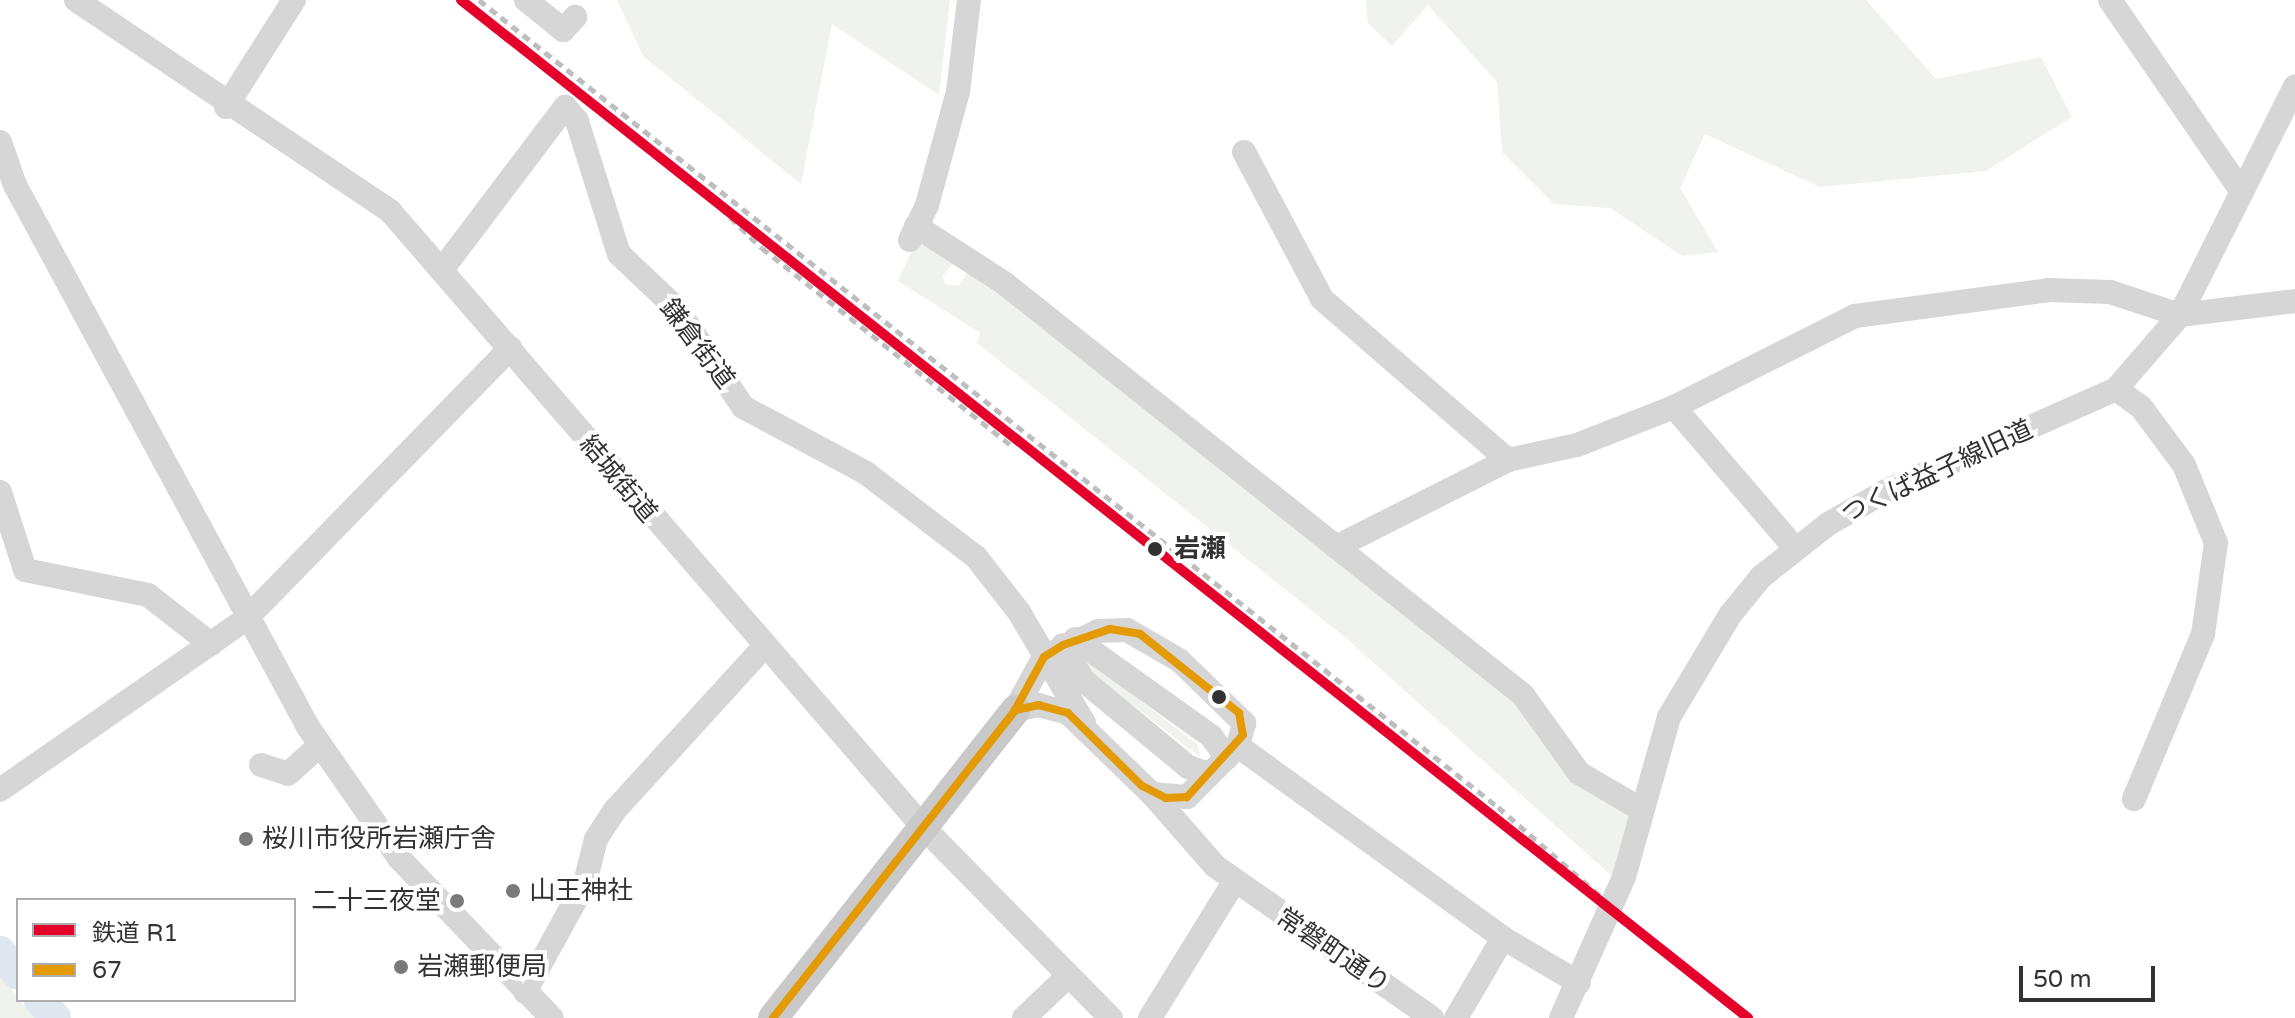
<!DOCTYPE html>
<meta charset="utf-8">
<style>
body{margin:0}
#map{position:relative;width:2295px;height:1018px;overflow:hidden;background:#fff;font-family:"Varela Round","Noto Sans JP",sans-serif}
div>[style]{position:absolute}
.green>*{inset:0;background:#f0f3ed}
.river>*{height:32px;margin:-16px;padding:0 16px;transform-origin:16px;border-radius:16px;background:#dfe7f0}
.minor>*{height:24px;margin:-12px;padding:0 12px;transform-origin:12px;border-radius:12px;background:#d6d6d6}
.major>*{height:30px;margin:-15px;padding:0 15px;transform-origin:15px;border-radius:15px;background:#c9c9c9}
.rail>*{height:5px;margin-top:-2.5px;transform-origin:0;background:repeating-linear-gradient(90deg,#bebebe 0 8px,transparent 0 14px)}
.bus-1>*{height:8px;margin:-4px;padding:0 4px;transform-origin:4px;border-radius:4px;background:#e39a05}
.rail-1>*{height:10px;margin:-5px;padding:0 5px;transform-origin:5px;border-radius:5px;background:#e4002b}
.dots>*{width:22px;height:22px;translate:-50% -50%;box-sizing:border-box;border:4px solid #fff;border-radius:50%}
span{translate:-50% -50%;white-space:nowrap;text-align:center;line-height:1.15;-webkit-text-stroke:8px #fff;paint-order:stroke}
.street-label{font-size:26px;color:#323232}
.stop-label{font-size:26px;color:#323232;font-weight:700}
.left{translate:0 -50%;text-align:left}
.poi-label{font-size:26px;color:#323232}
.right{translate:-100% -50%;text-align:right}
.legend{position:absolute;left:16px;top:898px;width:280px;height:104px;box-sizing:border-box;background:#fff;border:2px solid #adadad;margin:0;padding:10px 14px;list-style:none;font-size:24px;color:#323232}
.legend li{display:flex;align-items:center;gap:16px;height:40px}
.legend b{width:40px;border:2px solid #adadad}
.scale{position:absolute;left:2019px;top:966px;width:136px;height:36px;box-sizing:border-box;border:4px solid #323232;border-top:0;padding-left:10px;font-size:24px;line-height:28px;white-space:nowrap;color:#323232;-webkit-text-stroke:6px #fff;paint-order:stroke}
</style>
<div id="map">
<div class="green">
<div style="clip-path:polygon(617px 0,950px 0,939px 95px,832px 24px,801px 184px,643px 56px)"></div>
<div style="clip-path:polygon(1366px 0,1866px 0,1936px 79px,2041px 57px,2072px 117px,1986px 171px,1820px 187px,1705px 134px,1680px 188px,1718px 252px,1682px 256px,1610px 208px,1554px 204px,1502px 152px,1497px 82px,1428px 5px,1392px 46px,1368px 23px)"></div>
<div style="clip-path:polygon(917px 239px,957px 258px,943px 276px,945px 284px,959px 286px,971px 266px,1519px 704px,1630px 814px,1614px 878px,1347px 639px,977px 343px,980px 333px,898px 281px)"></div>
<div style="clip-path:polygon(1082px 656px,1198px 745px,1200px 757px,1083px 667px)"></div>
<div style="clip-path:polygon(0 968px,18px 1000px,42px 1018px,0 1018px)"></div>
</div>
<div class="river">
<div style="left:0;top:952px;width:28px;rotate:51deg"></div>
<div style="left:40px;top:1000px;width:23px;rotate:50deg"></div>
</div>
<div class="minor">
<div style="left:76px;top:0;width:378px;rotate:33.9deg"></div>
<div style="left:390px;top:211px;width:815px;rotate:49.13deg"></div>
<div style="left:923px;top:827px;width:268px;rotate:45.5deg"></div>
<div style="left:526px;top:0;width:48px;rotate:39deg"></div>
<div style="left:563px;top:30px;width:18px;rotate:-47deg"></div>
<div style="left:2110px;top:0;width:233px;rotate:55.5deg"></div>
<div style="left:226px;top:107px;width:127px;rotate:-57.6deg"></div>
<div style="left:0;top:142px;width:46px;rotate:70.8deg"></div>
<div style="left:15px;top:185px;width:616px;rotate:61.6deg"></div>
<div style="left:308px;top:727px;width:160px;rotate:55.2deg"></div>
<div style="left:399px;top:858px;width:221px;rotate:46.3deg"></div>
<div style="left:1244px;top:152px;width:166px;rotate:62deg"></div>
<div style="left:1322px;top:299px;width:246px;rotate:40.9deg"></div>
<div style="left:916px;top:226px;width:105px;rotate:32.9deg"></div>
<div style="left:1004px;top:283px;width:663px;rotate:38.44deg"></div>
<div style="left:1523px;top:695px;width:96px;rotate:54.3deg"></div>
<div style="left:1579px;top:773px;width:73px;rotate:30.4deg"></div>
<div style="left:910px;top:240px;width:39px;rotate:-64deg"></div>
<div style="left:927px;top:205px;width:117px;rotate:-74.7deg"></div>
<div style="left:958px;top:92px;width:93px;rotate:-83.2deg"></div>
<div style="left:444px;top:267px;width:201px;rotate:-52.9deg"></div>
<div style="left:565px;top:107px;width:18px;rotate:49deg"></div>
<div style="left:577px;top:121px;width:139px;rotate:72.5deg"></div>
<div style="left:619px;top:254px;width:80px;rotate:43.5deg"></div>
<div style="left:677px;top:309px;width:118px;rotate:56deg"></div>
<div style="left:743px;top:407px;width:140px;rotate:28.2deg"></div>
<div style="left:866px;top:473px;width:138px;rotate:37.4deg"></div>
<div style="left:976px;top:557px;width:70px;rotate:52deg"></div>
<div style="left:1019px;top:612px;width:129px;rotate:59.6deg"></div>
<div style="left:2116px;top:389px;width:31px;rotate:36deg"></div>
<div style="left:2141px;top:407px;width:72px;rotate:53.4deg"></div>
<div style="left:2184px;top:465px;width:84px;rotate:67.7deg"></div>
<div style="left:2216px;top:543px;width:92px;rotate:98.1deg"></div>
<div style="left:2203px;top:634px;width:179px;rotate:112.7deg"></div>
<div style="left:1674px;top:407px;width:184px;rotate:49.4deg"></div>
<div style="left:0;top:492px;width:82px;rotate:72.2deg"></div>
<div style="left:25px;top:570px;width:126px;rotate:11.5deg"></div>
<div style="left:148px;top:595px;width:80px;rotate:37.9deg"></div>
<div style="left:1336px;top:547px;width:193px;rotate:-26.8deg"></div>
<div style="left:1508px;top:460px;width:71px;rotate:-12.3deg"></div>
<div style="left:1577px;top:445px;width:104px;rotate:-21.4deg"></div>
<div style="left:1674px;top:407px;width:203px;rotate:-26.7deg"></div>
<div style="left:1855px;top:316px;width:196px;rotate:-7.6deg"></div>
<div style="left:2049px;top:290px;width:61px;rotate:1.9deg"></div>
<div style="left:2110px;top:292px;width:74px;rotate:18.2deg"></div>
<div style="left:2180px;top:315px;width:116px;rotate:-6.9deg"></div>
<div style="left:1127px;top:630px;width:60px;rotate:30deg"></div>
<div style="left:1179px;top:660px;width:91px;rotate:44.1deg"></div>
<div style="left:1244px;top:723px;width:24px;rotate:105deg"></div>
<div style="left:1238px;top:746px;width:72px;rotate:135deg"></div>
<div style="left:1187px;top:797px;width:35px;rotate:-175deg"></div>
<div style="left:1152px;top:794px;width:117px;rotate:-136deg"></div>
<div style="left:1068px;top:713px;width:30px;rotate:-165deg"></div>
<div style="left:1039px;top:705px;width:25px;rotate:168deg"></div>
<div style="left:1015px;top:710px;width:60px;rotate:-61.3deg"></div>
<div style="left:1044px;top:657px;width:60px;rotate:-25.7deg"></div>
<div style="left:1098px;top:631px;width:29px;rotate:-2deg"></div>
<div style="left:1075px;top:639px;width:167px;rotate:35.5deg"></div>
<div style="left:1211px;top:736px;width:27px;rotate:54deg"></div>
<div style="left:1063px;top:645px;width:40px;rotate:60.3deg"></div>
<div style="left:1083px;top:680px;width:136px;rotate:39.6deg"></div>
<div style="left:1188px;top:767px;width:22px;rotate:18deg"></div>
<div style="left:1238px;top:746px;width:327px;rotate:35.9deg"></div>
<div style="left:1503px;top:938px;width:88px;rotate:30.6deg"></div>
<div style="left:261px;top:765px;width:28px;rotate:18deg"></div>
<div style="left:288px;top:774px;width:43px;rotate:-42.2deg"></div>
<div style="left:0;top:790px;width:298px;rotate:-34.8deg"></div>
<div style="left:245px;top:620px;width:380px;rotate:-45.7deg"></div>
<div style="left:1152px;top:794px;width:96px;rotate:48.8deg"></div>
<div style="left:1215px;top:866px;width:265px;rotate:35deg"></div>
<div style="left:525px;top:992px;width:124px;rotate:-61.2deg"></div>
<div style="left:585px;top:883px;width:45px;rotate:-76deg"></div>
<div style="left:596px;top:839px;width:35px;rotate:-57deg"></div>
<div style="left:615px;top:810px;width:219px;rotate:-47.6deg"></div>
<div style="left:1024px;top:1018px;width:61px;rotate:-43.7deg"></div>
<div style="left:1150px;top:1018px;width:160px;rotate:-58.3deg"></div>
<div style="left:1456px;top:1018px;width:93px;rotate:-59.6deg"></div>
<div style="left:1561px;top:1018px;width:154px;rotate:-65.9deg"></div>
<div style="left:1624px;top:877px;width:166px;rotate:-74.3deg"></div>
<div style="left:1669px;top:717px;width:119px;rotate:-59.1deg"></div>
<div style="left:1730px;top:615px;width:49px;rotate:-50.8deg"></div>
<div style="left:1761px;top:577px;width:85px;rotate:-38.3deg"></div>
<div style="left:1828px;top:524px;width:67px;rotate:-29.6deg"></div>
<div style="left:1886px;top:491px;width:252px;rotate:-23.9deg"></div>
<div style="left:2116px;top:389px;width:98px;rotate:-49.1deg"></div>
<div style="left:2180px;top:315px;width:256px;rotate:-63.3deg"></div>
</div>
<div class="major">
<div style="left:773px;top:1018px;width:392px;rotate:-51.8deg"></div>
</div>
<div class="rail">
<div style="left:479px;top:0;width:1300px;rotate:38.38deg"></div>
<div style="left:1498px;top:807px;width:211px;rotate:41deg"></div>
<div style="left:700px;top:188px;width:86px;rotate:44.1deg"></div>
<div style="left:762px;top:248px;width:319px;rotate:38.4deg"></div>
</div>
<div class="bus-1">
<div style="left:773px;top:1018px;width:392px;rotate:-51.8deg"></div>
<div style="left:1015px;top:710px;width:60px;rotate:-61.3deg"></div>
<div style="left:1044px;top:657px;width:22px;rotate:-32deg"></div>
<div style="left:1063px;top:645px;width:50px;rotate:-18.8deg"></div>
<div style="left:1110px;top:629px;width:30px;rotate:9deg"></div>
<div style="left:1140px;top:634px;width:127px;rotate:38.6deg"></div>
<div style="left:1239px;top:713px;width:22px;rotate:80deg"></div>
<div style="left:1243px;top:735px;width:84px;rotate:132.1deg"></div>
<div style="left:1187px;top:797px;width:21px;rotate:177deg"></div>
<div style="left:1166px;top:798px;width:27px;rotate:-153deg"></div>
<div style="left:1142px;top:786px;width:104px;rotate:-135.4deg"></div>
<div style="left:1068px;top:713px;width:30px;rotate:-165deg"></div>
<div style="left:1039px;top:705px;width:25px;rotate:168deg"></div>
</div>
<div class="rail-1">
<div style="left:461px;top:0;width:1641px;rotate:38.34deg"></div>
</div>
<div class="dots">
<div style="left:1155px;top:549px;background:#323232"></div>
<div style="left:1219px;top:697px;background:#323232"></div>
<div style="left:246px;top:839px;background:#7a7a7a"></div>
<div style="left:513px;top:891px;background:#7a7a7a"></div>
<div style="left:457px;top:901px;background:#7a7a7a"></div>
<div style="left:401px;top:967px;background:#7a7a7a"></div>
</div>
<div class="street-label">
<span style="left:697px;top:344px;rotate:53deg">鎌倉街道</span>
<span style="left:1937px;top:472px;rotate:-25deg">つくば益子線旧道</span>
<span style="left:618px;top:479px;rotate:50deg">結城街道</span>
<span style="left:1333px;top:951px;rotate:34deg">常磐町通り</span>
</div>
<div class="stop-label">
<span class="left" style="left:1174px;top:549px">岩瀬</span>
</div>
<div class="poi-label">
<span class="left" style="left:262px;top:839px">桜川市役所岩瀬庁舎</span>
<span class="left" style="left:529px;top:891px">山王神社</span>
<span class="right" style="left:441px;top:901px">二十三夜堂</span>
<span class="left" style="left:417px;top:967px">岩瀬郵便局</span>
</div>
<ul class="legend">
<li><b style="height:10px;background:#e4002b"></b>鉄道 R1</li>
<li><b style="height:10px;background:#e39a05"></b>67</li>
</ul>
<div class="scale">50 m</div>
</div>
